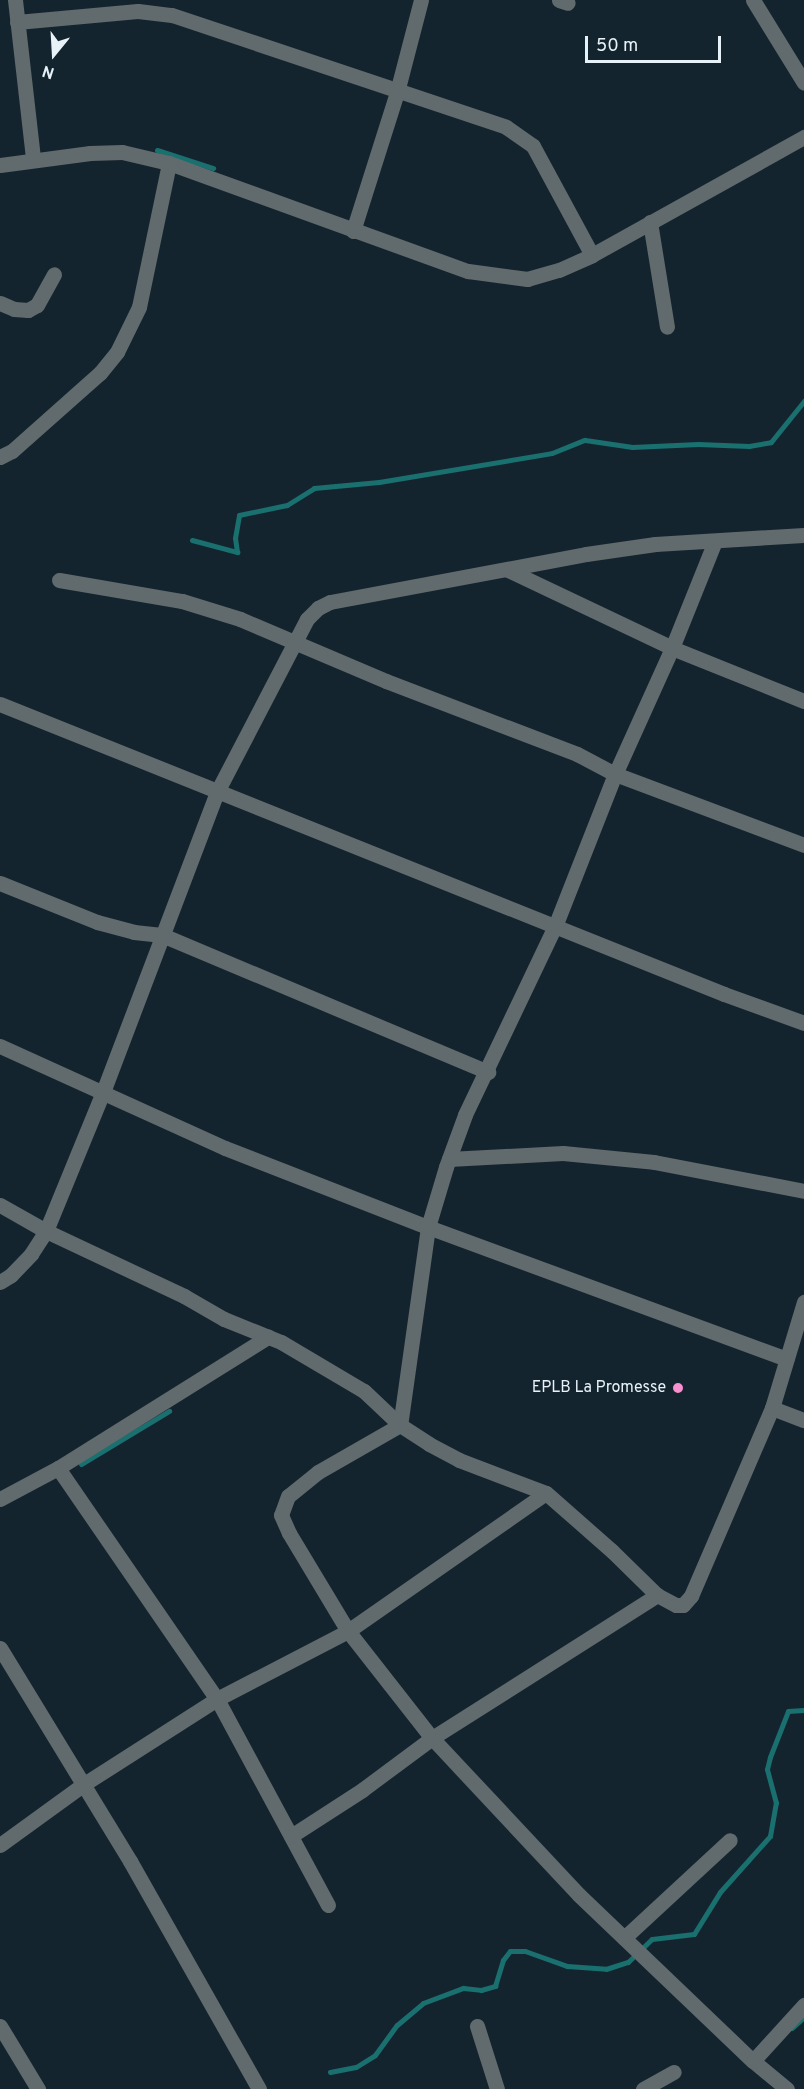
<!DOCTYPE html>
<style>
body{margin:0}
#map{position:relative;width:804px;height:2089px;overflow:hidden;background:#14242e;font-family:Overpass,sans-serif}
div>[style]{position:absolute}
.stream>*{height:5px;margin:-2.5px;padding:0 2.5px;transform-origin:2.5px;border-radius:2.5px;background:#19706f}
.minor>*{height:15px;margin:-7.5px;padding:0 7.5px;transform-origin:7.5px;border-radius:7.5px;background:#616b6e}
.dots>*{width:16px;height:16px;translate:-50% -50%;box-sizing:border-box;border:3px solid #14242e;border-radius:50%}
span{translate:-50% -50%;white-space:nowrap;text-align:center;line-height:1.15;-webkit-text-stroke:5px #14242e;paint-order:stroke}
.poi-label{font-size:16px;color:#e6f1f8}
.right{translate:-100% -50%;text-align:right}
.north{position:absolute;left:24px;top:24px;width:60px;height:60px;-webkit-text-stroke:4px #14242e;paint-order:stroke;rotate:198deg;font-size:16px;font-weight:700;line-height:24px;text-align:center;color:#e6f1f8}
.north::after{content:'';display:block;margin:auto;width:21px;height:27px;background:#e6f1f8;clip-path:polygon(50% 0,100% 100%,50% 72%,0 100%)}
.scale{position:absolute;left:585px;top:36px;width:136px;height:27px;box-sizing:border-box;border:3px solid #e6f1f8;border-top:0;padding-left:8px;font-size:18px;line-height:21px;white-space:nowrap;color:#e6f1f8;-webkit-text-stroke:4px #14242e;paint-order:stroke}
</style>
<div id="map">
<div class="stream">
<div style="left:157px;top:150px;width:59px;rotate:17.8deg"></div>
<div style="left:192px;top:540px;width:47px;rotate:14.9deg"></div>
<div style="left:237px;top:552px;width:14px;rotate:-98deg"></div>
<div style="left:235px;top:538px;width:23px;rotate:-80deg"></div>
<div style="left:239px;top:515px;width:49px;rotate:-11.8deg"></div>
<div style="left:287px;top:505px;width:32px;rotate:-32deg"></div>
<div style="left:314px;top:488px;width:65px;rotate:-5.3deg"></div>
<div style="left:379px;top:482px;width:175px;rotate:-9.5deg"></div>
<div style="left:552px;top:453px;width:35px;rotate:-22deg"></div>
<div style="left:585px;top:440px;width:48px;rotate:8.5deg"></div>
<div style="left:632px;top:447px;width:66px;rotate:-2.6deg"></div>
<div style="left:698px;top:444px;width:51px;rotate:2.2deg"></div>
<div style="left:749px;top:446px;width:22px;rotate:-10deg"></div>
<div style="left:771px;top:442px;width:53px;rotate:-51.2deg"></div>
<div style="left:81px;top:1464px;width:103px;rotate:-31.1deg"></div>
<div style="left:792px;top:2028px;width:16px;rotate:-43deg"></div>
<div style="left:330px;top:2072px;width:26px;rotate:-11deg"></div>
<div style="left:356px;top:2067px;width:22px;rotate:-32deg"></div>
<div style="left:375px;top:2055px;width:37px;rotate:-54deg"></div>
<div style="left:397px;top:2025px;width:34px;rotate:-40deg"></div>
<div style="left:423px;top:2003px;width:43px;rotate:-20.6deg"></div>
<div style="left:463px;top:1988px;width:18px;rotate:6deg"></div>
<div style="left:481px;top:1990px;width:15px;rotate:-16deg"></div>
<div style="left:495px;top:1986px;width:27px;rotate:-73deg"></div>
<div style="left:503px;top:1960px;width:11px;rotate:-52deg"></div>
<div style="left:510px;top:1951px;width:15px"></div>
<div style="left:525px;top:1951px;width:45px;rotate:19.7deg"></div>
<div style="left:567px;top:1966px;width:39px;rotate:4deg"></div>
<div style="left:606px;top:1969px;width:23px;rotate:-18deg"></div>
<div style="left:628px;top:1962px;width:33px;rotate:-44deg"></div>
<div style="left:652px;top:1939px;width:42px;rotate:-6.8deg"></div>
<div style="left:694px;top:1934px;width:49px;rotate:-58.2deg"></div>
<div style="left:720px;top:1892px;width:75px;rotate:-48.2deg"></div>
<div style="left:770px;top:1836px;width:34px;rotate:-80deg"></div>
<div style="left:776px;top:1803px;width:35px;rotate:-105deg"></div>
<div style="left:767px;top:1769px;width:12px;rotate:-76deg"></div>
<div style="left:770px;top:1757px;width:49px;rotate:-68.6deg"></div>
<div style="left:788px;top:1711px;width:16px;rotate:-4deg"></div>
</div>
<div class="minor">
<div style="left:15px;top:0;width:160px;rotate:83.5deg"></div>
<div style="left:559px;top:0;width:9px;rotate:18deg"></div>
<div style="left:753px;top:0;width:97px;rotate:58.4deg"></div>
<div style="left:17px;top:22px;width:121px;rotate:-5.2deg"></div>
<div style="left:138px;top:11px;width:34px;rotate:7deg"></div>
<div style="left:172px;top:15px;width:352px;rotate:18.5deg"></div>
<div style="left:506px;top:127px;width:33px;rotate:35deg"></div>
<div style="left:533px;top:146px;width:124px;rotate:61.6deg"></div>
<div style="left:0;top:165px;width:91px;rotate:-7.6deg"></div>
<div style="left:90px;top:153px;width:32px;rotate:-2deg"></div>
<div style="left:122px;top:152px;width:48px;rotate:13.2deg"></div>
<div style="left:169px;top:163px;width:318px;rotate:19.9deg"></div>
<div style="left:468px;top:271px;width:60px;rotate:7.7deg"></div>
<div style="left:527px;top:279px;width:33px;rotate:-16deg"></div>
<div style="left:559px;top:270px;width:36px;rotate:-24deg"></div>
<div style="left:592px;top:255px;width:243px;rotate:-29.1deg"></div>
<div style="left:650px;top:222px;width:106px;rotate:80.8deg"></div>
<div style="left:353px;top:231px;width:146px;rotate:-72.4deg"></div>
<div style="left:397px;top:92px;width:95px;rotate:-75.4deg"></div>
<div style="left:0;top:303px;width:15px;rotate:23deg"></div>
<div style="left:14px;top:309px;width:14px;rotate:4deg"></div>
<div style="left:28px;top:310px;width:10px;rotate:-29deg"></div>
<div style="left:37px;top:305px;width:35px;rotate:-61deg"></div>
<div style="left:0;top:457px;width:13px;rotate:-27deg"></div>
<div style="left:12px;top:451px;width:118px;rotate:-41.6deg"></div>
<div style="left:100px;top:373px;width:27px;rotate:-51deg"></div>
<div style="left:117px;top:352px;width:50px;rotate:-63.9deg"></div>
<div style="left:139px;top:307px;width:147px;rotate:-78.2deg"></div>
<div style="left:715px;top:541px;width:115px;rotate:111.9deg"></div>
<div style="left:672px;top:648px;width:138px;rotate:114.3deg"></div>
<div style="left:615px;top:774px;width:163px;rotate:111.5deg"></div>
<div style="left:555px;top:926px;width:209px;rotate:115.5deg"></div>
<div style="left:465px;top:1115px;width:55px;rotate:110.1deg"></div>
<div style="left:446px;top:1167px;width:63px;rotate:106.7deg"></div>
<div style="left:428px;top:1227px;width:200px;rotate:98deg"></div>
<div style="left:400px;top:1425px;width:95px;rotate:150.2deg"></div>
<div style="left:318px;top:1472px;width:38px;rotate:141deg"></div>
<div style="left:288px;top:1496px;width:20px;rotate:110deg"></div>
<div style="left:281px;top:1515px;width:20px;rotate:66deg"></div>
<div style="left:289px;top:1533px;width:114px;rotate:59deg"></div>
<div style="left:348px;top:1631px;width:136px;rotate:51.9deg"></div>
<div style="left:432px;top:1738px;width:215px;rotate:46.9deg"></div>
<div style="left:579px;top:1895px;width:240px;rotate:43.7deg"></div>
<div style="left:753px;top:2061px;width:44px;rotate:39.5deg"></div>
<div style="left:508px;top:570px;width:182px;rotate:25.4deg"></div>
<div style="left:672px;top:648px;width:142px;rotate:21.9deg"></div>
<div style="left:59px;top:580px;width:125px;rotate:9.7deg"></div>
<div style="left:182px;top:601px;width:61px;rotate:17.2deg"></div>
<div style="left:240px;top:619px;width:159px;rotate:23deg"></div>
<div style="left:386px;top:681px;width:204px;rotate:20.9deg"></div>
<div style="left:577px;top:754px;width:43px;rotate:27.8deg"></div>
<div style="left:615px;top:774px;width:202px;rotate:20.6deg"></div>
<div style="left:0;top:704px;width:780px;rotate:21.83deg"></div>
<div style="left:724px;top:994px;width:85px;rotate:19.9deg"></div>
<div style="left:0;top:883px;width:105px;rotate:21.9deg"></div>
<div style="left:97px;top:922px;width:38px;rotate:15deg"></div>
<div style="left:134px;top:932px;width:28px;rotate:6deg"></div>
<div style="left:162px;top:935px;width:354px;rotate:22.8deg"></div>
<div style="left:0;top:1046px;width:247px;rotate:24.4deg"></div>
<div style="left:225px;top:1148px;width:218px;rotate:21.3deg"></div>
<div style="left:428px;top:1227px;width:382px;rotate:20.2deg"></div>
<div style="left:449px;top:1159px;width:114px;rotate:-3deg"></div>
<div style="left:563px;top:1153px;width:91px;rotate:5.6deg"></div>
<div style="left:654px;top:1162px;width:153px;rotate:10.9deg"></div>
<div style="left:0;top:1205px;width:53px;rotate:29.5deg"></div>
<div style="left:46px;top:1231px;width:153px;rotate:25.2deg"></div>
<div style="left:184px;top:1296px;width:46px;rotate:29.9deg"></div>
<div style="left:224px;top:1319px;width:61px;rotate:22deg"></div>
<div style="left:281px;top:1342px;width:96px;rotate:30.6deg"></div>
<div style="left:364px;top:1391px;width:50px;rotate:43.4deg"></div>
<div style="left:400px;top:1425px;width:35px;rotate:33deg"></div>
<div style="left:429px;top:1444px;width:34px;rotate:28deg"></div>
<div style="left:459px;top:1460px;width:93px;rotate:20.8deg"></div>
<div style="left:0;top:1282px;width:13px;rotate:-32deg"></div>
<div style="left:11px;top:1275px;width:29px;rotate:-46deg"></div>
<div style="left:31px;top:1254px;width:27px;rotate:-57deg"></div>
<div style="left:46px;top:1231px;width:150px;rotate:-67.7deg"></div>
<div style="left:103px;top:1092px;width:323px;rotate:-69.2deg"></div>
<div style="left:218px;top:790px;width:193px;rotate:-62.5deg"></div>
<div style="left:307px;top:619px;width:16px;rotate:-45deg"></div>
<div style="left:318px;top:608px;width:13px;rotate:-27deg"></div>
<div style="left:330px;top:602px;width:260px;rotate:-10.6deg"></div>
<div style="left:586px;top:554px;width:70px;rotate:-8.2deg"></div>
<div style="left:655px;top:544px;width:149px;rotate:-3.5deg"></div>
<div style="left:772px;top:1408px;width:34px;rotate:21deg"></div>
<div style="left:58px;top:1468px;width:280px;rotate:55.5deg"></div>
<div style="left:217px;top:1699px;width:234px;rotate:61.7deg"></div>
<div style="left:0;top:1499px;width:66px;rotate:-28.1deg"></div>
<div style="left:58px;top:1468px;width:248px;rotate:-32deg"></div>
<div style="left:0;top:1648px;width:250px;rotate:58.6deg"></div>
<div style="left:130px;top:1861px;width:262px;rotate:60.5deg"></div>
<div style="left:291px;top:1836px;width:85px;rotate:-32.9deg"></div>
<div style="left:362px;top:1790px;width:87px;rotate:-36.6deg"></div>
<div style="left:432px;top:1738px;width:267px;rotate:-32.4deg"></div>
<div style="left:0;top:1845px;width:104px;rotate:-36deg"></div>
<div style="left:84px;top:1784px;width:158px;rotate:-32.6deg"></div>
<div style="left:217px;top:1699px;width:148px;rotate:-27.4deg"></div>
<div style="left:348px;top:1631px;width:241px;rotate:-34.9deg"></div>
<div style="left:546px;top:1493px;width:88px;rotate:41.3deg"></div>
<div style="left:612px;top:1551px;width:63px;rotate:44.4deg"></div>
<div style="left:657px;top:1595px;width:21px;rotate:28deg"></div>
<div style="left:676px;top:1605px;width:7px"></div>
<div style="left:683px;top:1605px;width:12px;rotate:-48deg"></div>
<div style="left:691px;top:1596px;width:205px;rotate:-66.7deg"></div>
<div style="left:772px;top:1408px;width:111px;rotate:-73.2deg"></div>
<div style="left:624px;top:1938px;width:144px;rotate:-42.8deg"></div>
<div style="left:0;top:2026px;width:74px;rotate:58.9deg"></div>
<div style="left:477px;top:2026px;width:66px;rotate:72.4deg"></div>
<div style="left:753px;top:2061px;width:76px;rotate:-47.7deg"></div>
<div style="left:643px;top:2089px;width:35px;rotate:-29deg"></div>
</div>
<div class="dots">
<div style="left:678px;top:1388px;background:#f790ce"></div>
</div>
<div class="poi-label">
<span class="right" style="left:666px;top:1388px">EPLB La Promesse</span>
</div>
<div class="north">N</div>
<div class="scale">50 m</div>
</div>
